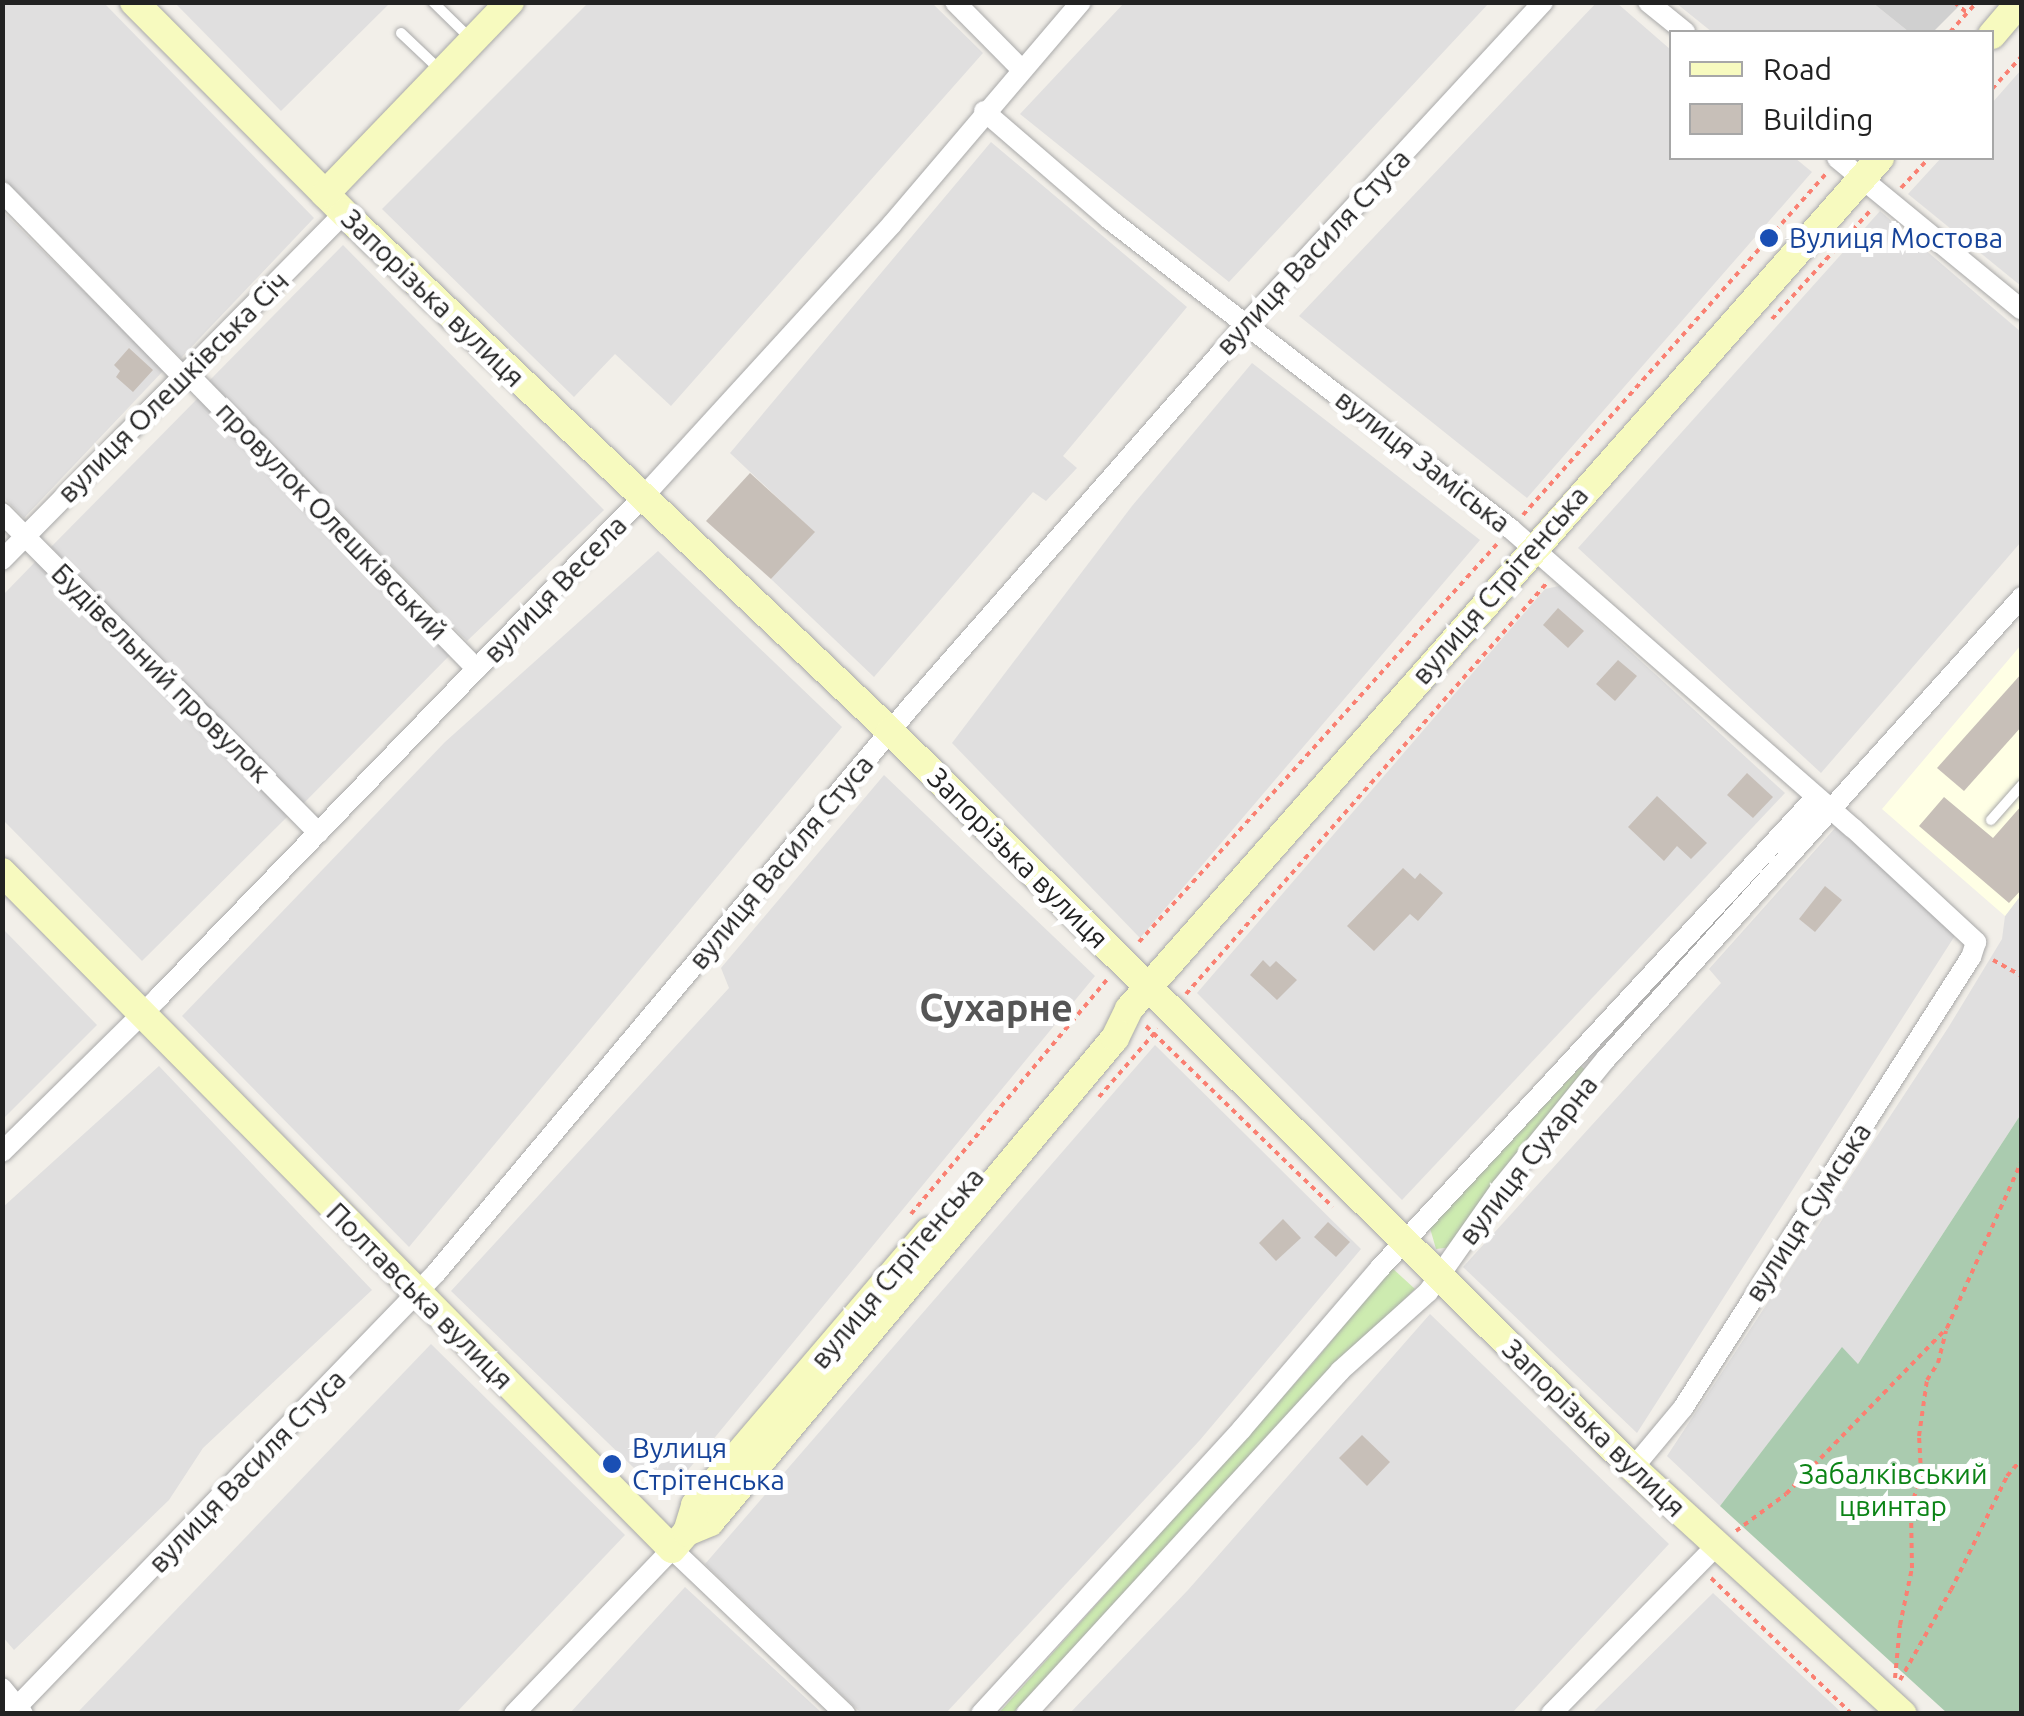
<!DOCTYPE html>
<meta charset="utf-8">
<style>
body{margin:0}
#map{position:relative;width:2024px;height:1716px;overflow:hidden;background:#f2efe9;font-family:Ubuntu,sans-serif}
div>[style]{position:absolute}
.residential>*{inset:0;background:#e0dfdf}
.education>*{inset:0;background:#ffffe5}
.religious>*{inset:0;background:#d0d0d0}
.grass>*{inset:0;background:#cdebb0}
.cemetery>*{inset:0;background:#aacbaf}
.building>*{inset:0;background:#c7bfb8}
.path>*{height:4px;margin-top:-2px;transform-origin:0;background:repeating-linear-gradient(90deg,#fa8072 0 5px,transparent 0 10px)}
.roads{filter:drop-shadow(0 0 2px #a9a9a9) drop-shadow(0 0 2px #a9a9a9)}
.lane>*{height:10px;margin:-5px;padding:0 5px;transform-origin:5px;border-radius:5px;background:#fff}
.street>*{height:20px;margin:-10px;padding:0 10px;transform-origin:10px;border-radius:10px;background:#fff}
.secondary>*{height:28px;margin:-14px;padding:0 14px;transform-origin:14px;border-radius:14px;background:#f7fabf}
.dots>*{width:28px;height:28px;translate:-50% -50%;box-sizing:border-box;border:5px solid #fff;border-radius:50%}
span{translate:-50% -50%;white-space:nowrap;text-align:center;line-height:1.15;-webkit-text-stroke:10px #fff;paint-order:stroke}
.transit-label{font-size:28px;color:#164399}
.left{translate:0 -50%;text-align:left}
.street-label{font-size:28px;color:#222}
.park-label{font-size:28px;color:#0c8416}
.district-label{font-size:38px;color:#555;font-weight:700}
.frame{position:absolute;inset:0;border:5px solid #222;pointer-events:none}
.legend{position:absolute;left:1669px;top:30px;width:325px;height:130px;box-sizing:border-box;background:#fff;border:2px solid #a7a7a7;margin:0;padding:12px 18px;list-style:none;font-size:30px;color:#222}
.legend li{display:flex;align-items:center;gap:20px;height:50px}
.legend b{width:50px;border:2px solid #a7a7a7}
</style>
<div id="map">
<div class="residential">
<div style="clip-path:polygon(589px 2px,932px 3px,983px 53px,671px 406px,615px 354px,574px 397px,382px 209px)"></div>
<div style="clip-path:polygon(1597px 2px,1617px 3px,1671px 50px,1672px 158px,1795px 158px,1812px 172px,1527px 498px,1299px 316px)"></div>
<div style="clip-path:polygon(2px 3px,104px 3px,314px 218px,181px 358px,3px 178px)"></div>
<div style="clip-path:polygon(175px 3px,390px 3px,281px 111px)"></div>
<div style="clip-path:polygon(1124px 3px,1124px 2px,1489px 3px,1229px 282px,1020px 114px)"></div>
<div style="clip-path:polygon(1676px 3px,1873px 3px,1909px 32px,1712px 32px)"></div>
<div style="clip-path:polygon(2021px 70px,2021px 286px,1908px 194px,1941px 158px,1992px 158px,1992px 103px)"></div>
<div style="clip-path:polygon(991px 142px,1187px 307px,1063px 456px,1077px 468px,1046px 501px,1033px 492px,874px 677px,771px 579px,814px 532px,730px 453px)"></div>
<div style="clip-path:polygon(2px 211px,164px 370px,24px 518px,3px 497px)"></div>
<div style="clip-path:polygon(1880px 211px,2021px 332px,2021px 542px,1821px 773px,1578px 548px)"></div>
<div style="clip-path:polygon(343px 245px,604px 510px,467px 641px,209px 381px)"></div>
<div style="clip-path:polygon(1252px 363px,1480px 540px,1140px 938px,952px 743px,1132px 506px)"></div>
<div style="clip-path:polygon(198px 398px,450px 655px,302px 805px,51px 547px)"></div>
<div style="clip-path:polygon(658px 551px,842px 727px,409px 1247px,182px 1016px,445px 742px)"></div>
<div style="clip-path:polygon(36px 561px,288px 816px,142px 961px,3px 820px,3px 595px)"></div>
<div style="clip-path:polygon(1559px 586px,1785px 793px,1402px 1200px,1197px 993px,1545px 589px)"></div>
<div style="clip-path:polygon(884px 775px,1095px 976px,665px 1498px,451px 1291px,729px 988px,721px 968px)"></div>
<div style="clip-path:polygon(1836px 827px,1956px 934px,1637px 1433px,1463px 1267px,1721px 983px,1709px 969px)"></div>
<div style="clip-path:polygon(2021px 895px,2021px 1114px,1858px 1364px,1842px 1348px,1720px 1506px,1667px 1456px,1948px 1028px,2002px 939px,2005px 916px)"></div>
<div style="clip-path:polygon(3px 929px,97px 1025px,3px 1119px)"></div>
<div style="clip-path:polygon(1155px 1045px,1361px 1249px,1200px 1440px,946px 1713px,861px 1713px,705px 1564px)"></div>
<div style="clip-path:polygon(159px 1066px,372px 1290px,203px 1448px,169px 1500px,14px 1650px,2px 1636px,3px 1207px)"></div>
<div style="clip-path:polygon(1430px 1314px,1669px 1544px,1512px 1713px,1069px 1714px,1188px 1590px)"></div>
<div style="clip-path:polygon(431px 1344px,625px 1535px,456px 1713px,77px 1713px)"></div>
<div style="clip-path:polygon(685px 1587px,822px 1713px,570px 1713px)"></div>
<div style="clip-path:polygon(1713px 1593px,1842px 1713px,1592px 1713px)"></div>
</div>
<div class="education">
<div style="clip-path:polygon(2021px 645px,2021px 895px,2005px 916px,1882px 809px)"></div>
</div>
<div class="religious">
<div style="clip-path:polygon(1873px 3px,1962px 3px,1933px 32px,1909px 32px)"></div>
</div>
<div class="grass">
<div style="clip-path:polygon(1581px 1066px,1586px 1071px,1500px 1173px,1452px 1247px,1436px 1249px,1430px 1228px)"></div>
<div style="clip-path:polygon(1391px 1267px,1415px 1289px,1327px 1374px,1013px 1713px,998px 1714px,1315px 1361px)"></div>
</div>
<div class="cemetery">
<div style="clip-path:polygon(2021px 1114px,2021px 1713px,1947px 1713px,1720px 1506px,1842px 1347px,1858px 1364px)"></div>
</div>
<div class="building">
<div style="clip-path:polygon(129px 348px,153px 370px,133px 392px,116px 377px,120px 371px,114px 365px)"></div>
<div style="clip-path:polygon(750px 473px,815px 532px,771px 579px,706px 521px)"></div>
<div style="clip-path:polygon(1558px 608px,1584px 631px,1568px 648px,1543px 625px)"></div>
<div style="clip-path:polygon(1618px 660px,1637px 676px,1615px 701px,1596px 684px)"></div>
<div style="clip-path:polygon(2022px 673px,2022px 726px,1964px 791px,1937px 768px)"></div>
<div style="clip-path:polygon(1747px 773px,1773px 797px,1753px 818px,1727px 795px)"></div>
<div style="clip-path:polygon(1657px 796px,1707px 843px,1691px 859px,1677px 846px,1664px 861px,1628px 827px)"></div>
<div style="clip-path:polygon(1944px 797px,1993px 838px,2022px 805px,2022px 889px,2009px 903px,1919px 826px)"></div>
<div style="clip-path:polygon(1403px 868px,1415px 879px,1420px 873px,1443px 893px,1418px 921px,1410px 914px,1374px 951px,1347px 926px)"></div>
<div style="clip-path:polygon(1825px 886px,1842px 900px,1815px 932px,1799px 919px)"></div>
<div style="clip-path:polygon(1263px 960px,1270px 967px,1276px 961px,1297px 980px,1277px 1000px,1250px 975px)"></div>
<div style="clip-path:polygon(1283px 1219px,1301px 1238px,1276px 1261px,1259px 1243px)"></div>
<div style="clip-path:polygon(1328px 1222px,1350px 1242px,1336px 1257px,1314px 1237px)"></div>
<div style="clip-path:polygon(1362px 1435px,1390px 1462px,1367px 1486px,1339px 1458px)"></div>
</div>
<div class="path">
<div style="left:1954px;top:2px;width:16px;rotate:40deg"></div>
<div style="left:1950px;top:32px;width:40px;rotate:-48deg"></div>
<div style="left:1992px;top:89px;width:45px;rotate:-47.7deg"></div>
<div style="left:1901px;top:188px;width:41px;rotate:-47deg"></div>
<div style="left:1772px;top:319px;width:146px;rotate:-47.8deg"></div>
<div style="left:1523px;top:515px;width:456px;rotate:-48.4deg"></div>
<div style="left:1139px;top:942px;width:535px;rotate:-48.03deg"></div>
<div style="left:1993px;top:960px;width:33px;rotate:29deg"></div>
<div style="left:1186px;top:994px;width:546px;rotate:-48.72deg"></div>
<div style="left:1146px;top:1026px;width:260px;rotate:44.1deg"></div>
<div style="left:1099px;top:1097px;width:90px;rotate:-49.1deg"></div>
<div style="left:911px;top:1214px;width:305px;rotate:-50.1deg"></div>
<div style="left:1736px;top:1531px;width:62px;rotate:-36.5deg"></div>
<div style="left:1786px;top:1494px;width:231px;rotate:-45.9deg"></div>
<div style="left:1947px;top:1328px;width:184px;rotate:-65.9deg"></div>
<div style="left:1711px;top:1578px;width:196px;rotate:44deg"></div>
<div style="left:1895px;top:1678px;width:53px;rotate:-84.6deg"></div>
<div style="left:1900px;top:1625px;width:58px;rotate:-78.1deg"></div>
<div style="left:1912px;top:1568px;width:60px;rotate:-91deg"></div>
<div style="left:1911px;top:1508px;width:36px;rotate:-74deg"></div>
<div style="left:1921px;top:1473px;width:37px;rotate:-93deg"></div>
<div style="left:1919px;top:1436px;width:57px;rotate:-81.9deg"></div>
<div style="left:1927px;top:1380px;width:20px;rotate:-57deg"></div>
<div style="left:1938px;top:1363px;width:33px;rotate:-76deg"></div>
<div style="left:1900px;top:1680px;width:103px;rotate:-60.5deg"></div>
<div style="left:1951px;top:1590px;width:127px;rotate:-63.8deg"></div>
<div style="left:2007px;top:1476px;width:23px;rotate:-49deg"></div>
</div>
<div class="roads">
<div class="lane">
<div style="left:433px;top:2px;width:54px;rotate:44.3deg"></div>
<div style="left:401px;top:33px;width:54px;rotate:43.5deg"></div>
<div style="left:1991px;top:820px;width:47px;rotate:-48.5deg"></div>
</div>
<div class="street">
<div style="left:955px;top:2px;width:94px;rotate:45.4deg"></div>
<div style="left:1648px;top:2px;width:48px;rotate:39deg"></div>
<div style="left:984px;top:111px;width:165px;rotate:40.8deg"></div>
<div style="left:1109px;top:219px;width:508px;rotate:37.64deg"></div>
<div style="left:1511px;top:529px;width:454px;rotate:41.2deg"></div>
<div style="left:1853px;top:828px;width:168px;rotate:42.8deg"></div>
<div style="left:1976px;top:942px;width:16px;rotate:108deg"></div>
<div style="left:1971px;top:957px;width:535px;rotate:122.56deg"></div>
<div style="left:1683px;top:1408px;width:78px;rotate:129.8deg"></div>
<div style="left:1837px;top:158px;width:239px;rotate:39.4deg"></div>
<div style="left:2px;top:192px;width:259px;rotate:45.6deg"></div>
<div style="left:187px;top:373px;width:414px;rotate:45.6deg"></div>
<div style="left:2px;top:513px;width:450px;rotate:45.3deg"></div>
<div style="left:2px;top:560px;width:487px;rotate:-45.4deg"></div>
<div style="left:2px;top:1152px;width:221px;rotate:-44.6deg"></div>
<div style="left:159px;top:997px;width:693px;rotate:-45.94deg"></div>
<div style="left:641px;top:499px;width:372px;rotate:-47.6deg"></div>
<div style="left:892px;top:224px;width:292px;rotate:-49.6deg"></div>
<div style="left:2px;top:1688px;width:33px;rotate:51deg"></div>
<div style="left:10px;top:1714px;width:613px;rotate:-45.99deg"></div>
<div style="left:436px;top:1273px;width:742px;rotate:-50.03deg"></div>
<div style="left:913px;top:704px;width:507px;rotate:-48.76deg"></div>
<div style="left:1247px;top:323px;width:437px;rotate:-47.3deg"></div>
<div style="left:514px;top:1714px;width:228px;rotate:-46.2deg"></div>
<div style="left:672px;top:1549px;width:239px;rotate:43.6deg"></div>
<div style="left:981px;top:1714px;width:386px;rotate:-47.5deg"></div>
<div style="left:1242px;top:1429px;width:212px;rotate:-49.4deg"></div>
<div style="left:1380px;top:1268px;width:640px;rotate:-47.21deg"></div>
<div style="left:1026px;top:1714px;width:465px;rotate:-47.5deg"></div>
<div style="left:1340px;top:1371px;width:118px;rotate:-41.9deg"></div>
<div style="left:1428px;top:1292px;width:127px;rotate:-54.9deg"></div>
<div style="left:1501px;top:1188px;width:166px;rotate:-50.9deg"></div>
<div style="left:1606px;top:1059px;width:622px;rotate:-48deg"></div>
<div style="left:1551px;top:1714px;width:235px;rotate:-45.5deg"></div>
</div>
<div class="secondary">
<div style="left:134px;top:2px;width:298px;rotate:45.1deg"></div>
<div style="left:344px;top:213px;width:753px;rotate:43.49deg"></div>
<div style="left:890px;top:731px;width:1047px;rotate:44.77deg"></div>
<div style="left:1633px;top:1468px;width:365px;rotate:42.4deg"></div>
<div style="left:1992px;top:35px;width:43px;rotate:-49.7deg"></div>
<div style="left:325px;top:194px;width:267px;rotate:-46.1deg"></div>
<div style="left:2px;top:872px;width:952px;rotate:45.3deg"></div>
<div style="left:672px;top:1549px;width:23px;rotate:-49deg"></div>
<div style="left:687px;top:1532px;width:25px;rotate:-23deg"></div>
<div style="left:710px;top:1522px;width:631px;rotate:-50.08deg"></div>
<div style="left:1115px;top:1038px;width:32px;rotate:-64deg"></div>
<div style="left:1129px;top:1009px;width:1135px;rotate:-48.57deg"></div>
<div style="left:687px;top:1532px;width:28px;rotate:-73deg"></div>
<div style="left:695px;top:1505px;width:360px;rotate:-49.5deg"></div>
</div>
</div>
<div class="dots">
<div style="left:1769px;top:238px;background:#1a4fb4"></div>
<div style="left:612px;top:1464px;background:#1a4fb4"></div>
</div>
<div class="transit-label">
<span class="left" style="left:1789px;top:238px">Вулиця Мостова</span>
<span class="left" style="left:632px;top:1464px">Вулиця<br>Стрітенська</span>
</div>
<div class="street-label">
<span style="left:1313px;top:252px;rotate:-47deg">вулиця Василя Стуса</span>
<span style="left:433px;top:298px;rotate:44deg">Запорізька вулиця</span>
<span style="left:173px;top:387px;rotate:-45deg">вулиця Олешківська Січ</span>
<span style="left:1423px;top:461px;rotate:38deg">вулиця Заміська</span>
<span style="left:332px;top:521px;rotate:46deg">провулок Олешківський</span>
<span style="left:1500px;top:585px;rotate:-49deg">вулиця Стрітенська</span>
<span style="left:555px;top:589px;rotate:-46deg">вулиця Весела</span>
<span style="left:161px;top:673px;rotate:45deg">Будівельний провулок</span>
<span style="left:1018px;top:858px;rotate:45deg">Запорізька вулиця</span>
<span style="left:781px;top:862px;rotate:-50deg">вулиця Василя Стуса</span>
<span style="left:1528px;top:1160px;rotate:-52deg">вулиця Сухарна</span>
<span style="left:1808px;top:1212px;rotate:-57deg">вулиця Сумська</span>
<span style="left:897px;top:1268px;rotate:-50deg">вулиця Стрітенська</span>
<span style="left:420px;top:1296px;rotate:45deg">Полтавська вулиця</span>
<span style="left:1594px;top:1428px;rotate:44deg">Запорізька вулиця</span>
<span style="left:247px;top:1471px;rotate:-46deg">вулиця Василя Стуса</span>
</div>
<div class="park-label">
<span style="left:1893px;top:1490px">Забалківський<br>цвинтар</span>
</div>
<div class="district-label">
<span style="left:996px;top:1008px">Сухарне</span>
</div>
<div class="frame"></div>
<ul class="legend">
<li><b style="height:12px;background:#f7fabf"></b>Road</li>
<li><b style="height:28px;background:#c7bfb8"></b>Building</li>
</ul>
</div>
